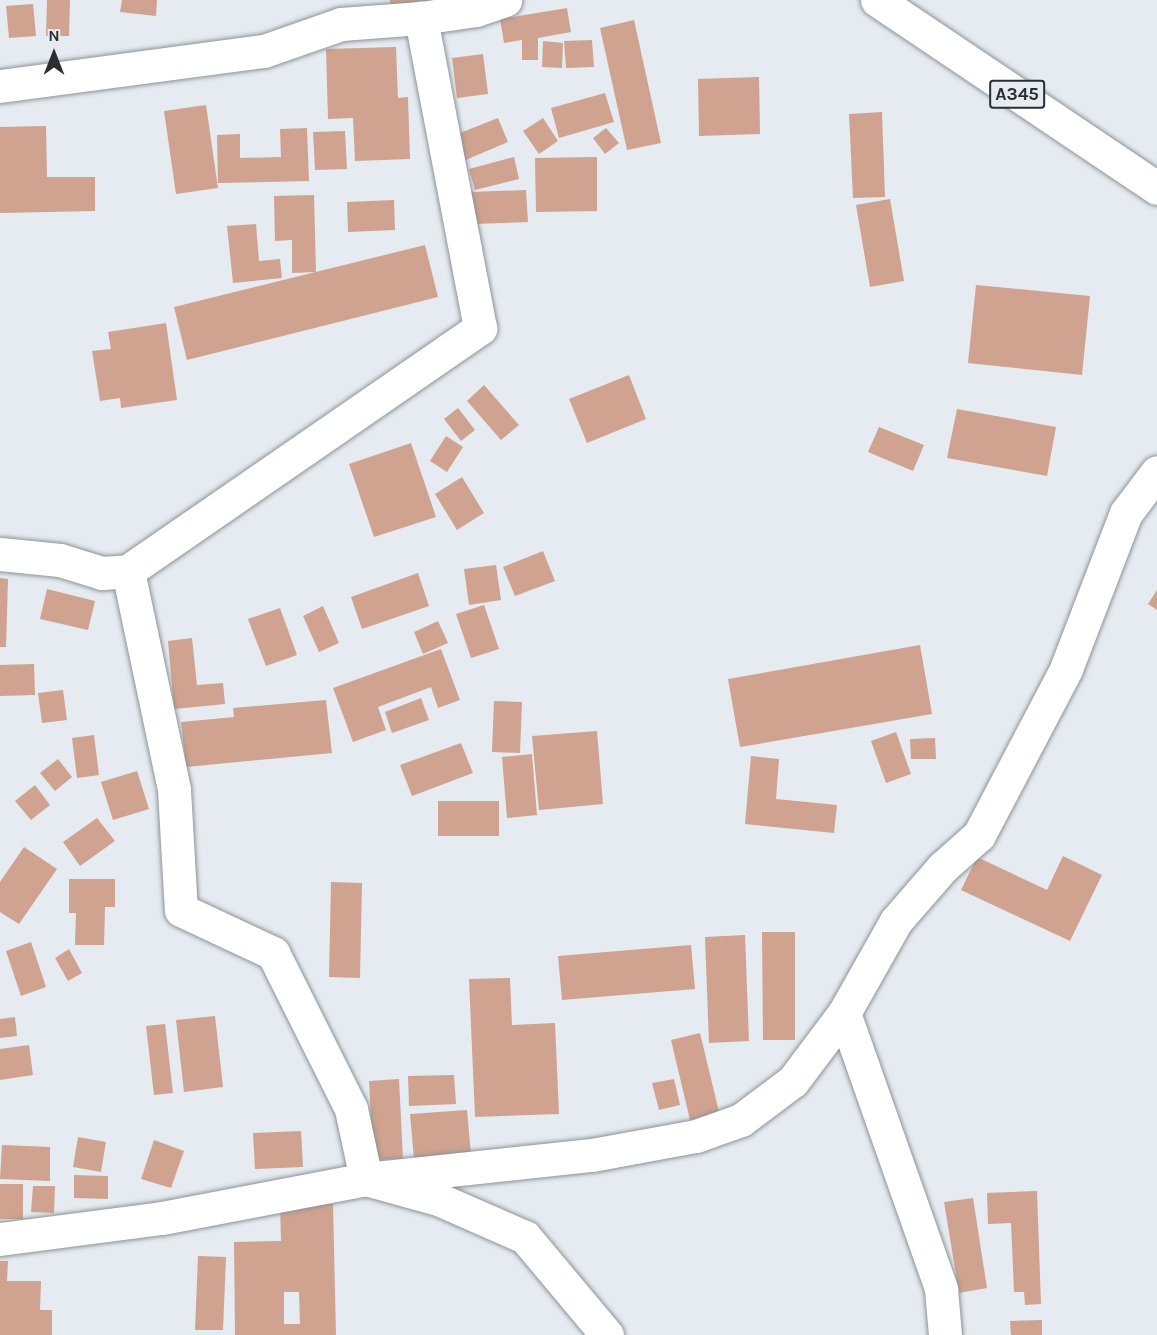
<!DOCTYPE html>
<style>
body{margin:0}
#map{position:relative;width:1157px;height:1335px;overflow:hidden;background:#e5ebf0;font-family:Karla,sans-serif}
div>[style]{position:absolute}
.building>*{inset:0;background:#d0a290}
.roads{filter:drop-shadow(0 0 2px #8d9397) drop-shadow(0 0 2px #8d9397)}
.minor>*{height:33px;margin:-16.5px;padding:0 16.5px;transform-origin:16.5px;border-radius:16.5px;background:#fff}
.highway>*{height:33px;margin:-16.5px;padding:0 16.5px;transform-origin:16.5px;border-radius:16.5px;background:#fff}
span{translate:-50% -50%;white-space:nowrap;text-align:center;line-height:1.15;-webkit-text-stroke:4.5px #e5ebf0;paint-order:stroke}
.shield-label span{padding:2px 4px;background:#e5ebf0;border:2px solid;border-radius:4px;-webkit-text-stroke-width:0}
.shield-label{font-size:18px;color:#2b2e30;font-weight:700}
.north{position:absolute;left:24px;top:24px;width:60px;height:60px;-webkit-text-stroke:4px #e5ebf0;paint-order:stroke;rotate:0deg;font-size:16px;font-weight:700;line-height:24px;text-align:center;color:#2b2e30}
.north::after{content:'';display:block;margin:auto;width:21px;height:27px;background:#2b2e30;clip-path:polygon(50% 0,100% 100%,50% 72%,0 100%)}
</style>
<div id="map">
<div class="building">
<div style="clip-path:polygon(47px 0,70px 0,69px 36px,46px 36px)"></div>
<div style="clip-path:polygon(122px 0,157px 0,156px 16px,120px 12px)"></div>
<div style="clip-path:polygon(390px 0,456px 0,390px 7px)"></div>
<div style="clip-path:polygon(33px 4px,36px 36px,9px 38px,6px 6px)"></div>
<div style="clip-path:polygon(567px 8px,571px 32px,538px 38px,538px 60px,522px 60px,522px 40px,504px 43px,500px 19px)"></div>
<div style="clip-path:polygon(634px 20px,661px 143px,627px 150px,600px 28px)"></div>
<div style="clip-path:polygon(592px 40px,594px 67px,566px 68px,564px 41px)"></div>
<div style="clip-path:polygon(543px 41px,563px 43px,562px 68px,542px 67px)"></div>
<div style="clip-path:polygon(396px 47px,398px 98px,408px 97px,410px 159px,355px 161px,353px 118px,328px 119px,326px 49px)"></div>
<div style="clip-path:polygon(483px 54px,488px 94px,457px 98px,452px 58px)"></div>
<div style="clip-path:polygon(759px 77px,760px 134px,699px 136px,698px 79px)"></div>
<div style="clip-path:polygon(605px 93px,614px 122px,559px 138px,551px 108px)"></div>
<div style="clip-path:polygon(206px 105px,218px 188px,176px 194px,164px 111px)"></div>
<div style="clip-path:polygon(882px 112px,885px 197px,853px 198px,849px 114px)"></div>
<div style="clip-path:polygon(498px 118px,508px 142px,461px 162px,450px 137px)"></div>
<div style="clip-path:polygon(543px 118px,558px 141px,539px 154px,523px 131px)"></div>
<div style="clip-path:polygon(46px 126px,47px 177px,95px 177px,95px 211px,0 213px,0 127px)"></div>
<div style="clip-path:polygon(307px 128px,309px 181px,218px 183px,217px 135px,240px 134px,240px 158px,281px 157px,280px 129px)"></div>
<div style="clip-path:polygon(606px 128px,619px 143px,605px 154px,593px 138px)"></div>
<div style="clip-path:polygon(345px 131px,347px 169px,315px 170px,313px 132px)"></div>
<div style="clip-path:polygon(514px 157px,519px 179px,475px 190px,469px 169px)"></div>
<div style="clip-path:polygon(597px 157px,597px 211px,536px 212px,535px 158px)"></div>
<div style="clip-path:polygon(526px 190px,528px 222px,472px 224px,471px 192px)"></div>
<div style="clip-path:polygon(314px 195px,316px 272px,292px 273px,292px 240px,275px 241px,274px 196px)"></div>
<div style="clip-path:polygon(890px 199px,904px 281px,870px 287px,856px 205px)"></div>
<div style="clip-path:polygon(394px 200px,395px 230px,348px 232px,347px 202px)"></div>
<div style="clip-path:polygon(256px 224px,259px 261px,280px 259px,282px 278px,233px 283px,227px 226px)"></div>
<div style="clip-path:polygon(425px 245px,438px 297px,187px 360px,174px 307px)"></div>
<div style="clip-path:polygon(976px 285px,1090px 296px,1082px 375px,968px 363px)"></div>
<div style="clip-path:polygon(166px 323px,177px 400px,121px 408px,120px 398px,100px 401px,92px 351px,111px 349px,108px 332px)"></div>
<div style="clip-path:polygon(629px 375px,646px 419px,587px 443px,569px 399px)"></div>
<div style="clip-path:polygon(484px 385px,519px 425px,501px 440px,467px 401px)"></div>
<div style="clip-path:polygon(458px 408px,475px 430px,461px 441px,444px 419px)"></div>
<div style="clip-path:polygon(957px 409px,1056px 427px,1047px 476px,947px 458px)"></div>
<div style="clip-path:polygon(879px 427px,924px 445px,913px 471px,868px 452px)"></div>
<div style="clip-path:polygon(446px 436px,463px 447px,447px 472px,430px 461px)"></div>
<div style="clip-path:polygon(411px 443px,436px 517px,374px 537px,349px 464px)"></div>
<div style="clip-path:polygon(462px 477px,484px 513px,457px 530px,435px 494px)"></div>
<div style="clip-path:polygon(543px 551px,555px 581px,515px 596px,503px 567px)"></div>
<div style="clip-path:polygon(496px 565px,501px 600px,469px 605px,464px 569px)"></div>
<div style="clip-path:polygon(418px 573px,429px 606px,362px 629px,351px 597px)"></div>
<div style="clip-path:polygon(0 578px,8px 579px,6px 647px,0 647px)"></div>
<div style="clip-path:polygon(47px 589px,95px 601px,88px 630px,40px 619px)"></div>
<div style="clip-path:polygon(1157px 590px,1157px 610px,1148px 604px)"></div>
<div style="clip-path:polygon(484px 605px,499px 649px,471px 658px,456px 614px)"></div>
<div style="clip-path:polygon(323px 606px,339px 643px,319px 652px,303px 616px)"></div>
<div style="clip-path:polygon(280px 608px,297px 655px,266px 666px,248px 619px)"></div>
<div style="clip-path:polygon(438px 621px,448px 643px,423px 654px,414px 632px)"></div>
<div style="clip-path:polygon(192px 638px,197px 685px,223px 683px,225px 704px,174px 709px,168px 641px)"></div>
<div style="clip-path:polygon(920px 645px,932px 714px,740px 747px,728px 679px)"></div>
<div style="clip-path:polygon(441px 649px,460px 700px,438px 708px,431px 687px,378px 707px,386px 730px,353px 742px,333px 688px)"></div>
<div style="clip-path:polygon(34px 664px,35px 695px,0 696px,0 665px)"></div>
<div style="clip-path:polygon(63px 690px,67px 720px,42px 723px,38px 693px)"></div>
<div style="clip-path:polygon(421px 698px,429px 720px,392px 733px,385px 712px)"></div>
<div style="clip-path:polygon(326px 700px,332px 753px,186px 767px,181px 722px,234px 717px,233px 708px)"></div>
<div style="clip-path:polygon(494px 701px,522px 702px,520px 753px,492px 752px)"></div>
<div style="clip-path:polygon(597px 731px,603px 804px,539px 810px,532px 736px)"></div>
<div style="clip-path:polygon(896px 732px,911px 774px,886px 783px,871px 741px)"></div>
<div style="clip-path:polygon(94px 735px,99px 775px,77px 778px,72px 738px)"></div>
<div style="clip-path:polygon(935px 738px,936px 759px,911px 759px,910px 739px)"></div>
<div style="clip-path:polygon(461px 743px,473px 773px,412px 796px,400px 765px)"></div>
<div style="clip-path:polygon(532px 754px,537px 815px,507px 818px,502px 757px)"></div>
<div style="clip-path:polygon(751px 756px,779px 759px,776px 799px,837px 805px,834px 833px,745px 824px)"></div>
<div style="clip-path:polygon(58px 759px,72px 777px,55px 791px,40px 773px)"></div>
<div style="clip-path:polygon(137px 771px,149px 809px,113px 820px,101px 782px)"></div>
<div style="clip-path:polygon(35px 785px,50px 805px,31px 820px,15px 801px)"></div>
<div style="clip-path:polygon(438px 801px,499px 801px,499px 836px,438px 836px)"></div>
<div style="clip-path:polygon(97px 818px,115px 841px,80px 866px,63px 842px)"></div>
<div style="clip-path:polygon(24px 847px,57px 869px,19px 924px,0 912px,0 882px)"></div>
<div style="clip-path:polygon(1063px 856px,1102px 875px,1070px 941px,961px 890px,977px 857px,1047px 890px)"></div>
<div style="clip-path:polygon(69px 879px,115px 879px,115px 907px,105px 907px,104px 945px,75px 945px,76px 913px,69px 913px)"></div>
<div style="clip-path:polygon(331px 882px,362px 883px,360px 978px,329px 977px)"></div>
<div style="clip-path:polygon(762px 932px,795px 932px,795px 1040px,763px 1040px)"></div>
<div style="clip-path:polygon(745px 935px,749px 1041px,709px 1043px,705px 937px)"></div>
<div style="clip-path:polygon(31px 942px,46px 987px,21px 996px,6px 951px)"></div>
<div style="clip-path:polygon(691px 945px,695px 989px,562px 1000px,558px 956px)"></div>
<div style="clip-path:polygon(69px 949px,82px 973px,68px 981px,55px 958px)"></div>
<div style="clip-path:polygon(510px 978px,512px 1025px,555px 1023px,559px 1114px,475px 1117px,469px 979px)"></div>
<div style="clip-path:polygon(215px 1016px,223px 1087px,184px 1092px,176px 1020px)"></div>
<div style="clip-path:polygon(15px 1017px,17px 1036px,0 1038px,0 1019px)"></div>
<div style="clip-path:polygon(165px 1024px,173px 1093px,154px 1095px,146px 1026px)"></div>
<div style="clip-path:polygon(700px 1033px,719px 1112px,690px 1120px,671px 1040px)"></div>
<div style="clip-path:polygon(29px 1045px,33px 1075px,0 1080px,0 1049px)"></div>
<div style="clip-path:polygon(454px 1075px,456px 1104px,409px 1106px,408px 1076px)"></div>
<div style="clip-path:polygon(399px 1079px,403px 1159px,373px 1160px,369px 1081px)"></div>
<div style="clip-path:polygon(674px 1079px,680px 1105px,659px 1110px,652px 1083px)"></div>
<div style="clip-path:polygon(467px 1110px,471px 1155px,414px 1159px,410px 1114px)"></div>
<div style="clip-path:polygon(301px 1131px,303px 1167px,255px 1169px,253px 1133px)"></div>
<div style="clip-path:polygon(78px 1137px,106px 1142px,101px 1172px,73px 1167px)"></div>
<div style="clip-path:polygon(154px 1140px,184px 1151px,171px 1188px,141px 1179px)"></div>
<div style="clip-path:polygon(2px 1145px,50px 1147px,50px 1181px,0 1179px)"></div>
<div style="clip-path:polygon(74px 1175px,108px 1176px,108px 1199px,74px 1198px)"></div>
<div style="clip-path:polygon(0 1184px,23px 1184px,23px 1219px,0 1219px)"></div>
<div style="clip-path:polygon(33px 1186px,55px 1186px,54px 1213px,31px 1212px)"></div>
<div style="clip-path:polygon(1037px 1191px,1041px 1304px,1025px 1305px,1024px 1292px,1014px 1292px,1011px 1223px,988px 1224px,987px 1193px)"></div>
<div style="clip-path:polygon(973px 1198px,987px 1288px,959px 1293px,944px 1202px)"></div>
<div style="clip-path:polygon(evenodd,333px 1204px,336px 1335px,235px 1335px,234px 1242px,281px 1241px,280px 1205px,333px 1204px,284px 1292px,299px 1292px,300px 1324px,284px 1324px,284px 1292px)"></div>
<div style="clip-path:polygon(198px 1256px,226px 1257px,223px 1330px,195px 1330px)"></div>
<div style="clip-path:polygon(0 1261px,8px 1261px,7px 1281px,41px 1281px,40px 1310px,52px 1310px,52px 1335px,0 1335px)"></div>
<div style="clip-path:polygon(1042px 1320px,1042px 1335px,1011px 1335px,1010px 1321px)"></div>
</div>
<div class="roads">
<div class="minor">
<div style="left:0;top:86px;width:266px;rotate:-7.6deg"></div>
<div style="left:264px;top:51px;width:82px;rotate:-19.3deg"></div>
<div style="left:341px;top:24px;width:80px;rotate:-4.3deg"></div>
<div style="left:421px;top:18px;width:56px;rotate:-8.3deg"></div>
<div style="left:476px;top:10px;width:31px;rotate:-19deg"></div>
<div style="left:0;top:554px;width:60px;rotate:5.7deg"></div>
<div style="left:60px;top:560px;width:44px;rotate:17.2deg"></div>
<div style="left:102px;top:573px;width:26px;rotate:-4deg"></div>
<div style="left:128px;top:571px;width:224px;rotate:78.1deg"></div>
<div style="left:174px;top:790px;width:120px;rotate:86.7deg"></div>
<div style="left:181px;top:910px;width:102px;rotate:25.1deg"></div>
<div style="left:273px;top:953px;width:174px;rotate:63.4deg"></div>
<div style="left:351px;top:1109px;width:72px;rotate:77.9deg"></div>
<div style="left:366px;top:1179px;width:75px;rotate:15.5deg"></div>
<div style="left:438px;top:1199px;width:95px;rotate:23.6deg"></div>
<div style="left:525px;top:1237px;width:128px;rotate:50.1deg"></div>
<div style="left:128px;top:571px;width:428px;rotate:-34.6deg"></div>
<div style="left:480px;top:328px;width:316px;rotate:-100.8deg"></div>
<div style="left:844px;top:1013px;width:293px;rotate:70.6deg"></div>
<div style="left:941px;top:1289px;width:46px;rotate:85deg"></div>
<div style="left:0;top:1239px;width:163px;rotate:-7.4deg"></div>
<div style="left:162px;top:1218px;width:208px;rotate:-10.8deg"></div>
<div style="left:366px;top:1179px;width:227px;rotate:-6.1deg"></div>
<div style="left:592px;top:1155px;width:106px;rotate:-10.4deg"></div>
<div style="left:696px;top:1136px;width:48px;rotate:-19.6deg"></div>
<div style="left:741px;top:1120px;width:65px;rotate:-36.9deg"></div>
<div style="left:793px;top:1081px;width:85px;rotate:-53.1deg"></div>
<div style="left:844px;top:1013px;width:106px;rotate:-60.5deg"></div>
<div style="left:896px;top:921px;width:72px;rotate:-49deg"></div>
<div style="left:943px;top:867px;width:48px;rotate:-41.6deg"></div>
<div style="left:979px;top:835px;width:187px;rotate:-62.3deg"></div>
<div style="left:1066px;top:669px;width:167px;rotate:-69deg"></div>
<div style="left:1126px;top:513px;width:51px;rotate:-52.9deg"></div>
</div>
<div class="highway">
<div style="left:877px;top:0;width:337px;rotate:33.9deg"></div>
</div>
</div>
<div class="shield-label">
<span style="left:1017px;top:94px">A345</span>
</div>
<div class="north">N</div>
</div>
